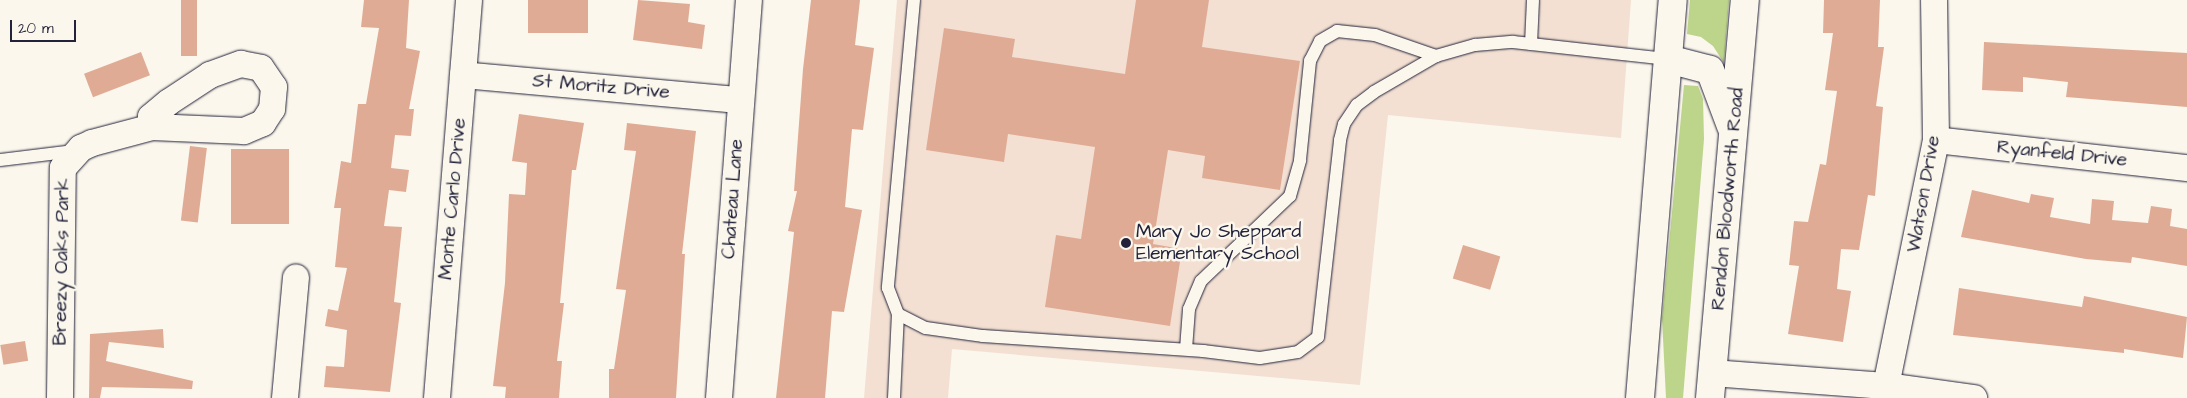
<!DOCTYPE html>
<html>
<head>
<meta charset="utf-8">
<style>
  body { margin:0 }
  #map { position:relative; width:2187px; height:398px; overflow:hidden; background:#fbf7ec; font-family:"Architects Daughter",sans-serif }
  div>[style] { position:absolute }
  .built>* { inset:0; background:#f3e0d2 }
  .green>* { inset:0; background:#bdd48b }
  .building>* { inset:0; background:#e0ab95; transform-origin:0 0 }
  .roads { filter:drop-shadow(0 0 1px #22223b) drop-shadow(0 0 1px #22223b) }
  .service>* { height:12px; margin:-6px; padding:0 6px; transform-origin:6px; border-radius:6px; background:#fbf7ec }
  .minor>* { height:26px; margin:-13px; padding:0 13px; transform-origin:13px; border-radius:13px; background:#fbf7ec }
  .secondary>* { height:28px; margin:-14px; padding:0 14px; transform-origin:14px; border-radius:14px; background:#fbf7ec }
  .dots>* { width:14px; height:14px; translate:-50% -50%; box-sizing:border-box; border:2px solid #fbf7ec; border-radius:50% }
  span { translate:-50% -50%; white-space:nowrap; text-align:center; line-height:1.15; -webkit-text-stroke:5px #fbf7ec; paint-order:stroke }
  .street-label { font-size:19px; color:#22223b }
  .poi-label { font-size:19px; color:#22223b }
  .left { translate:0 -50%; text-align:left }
  .scale { position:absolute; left:10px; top:20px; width:66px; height:22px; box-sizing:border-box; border:2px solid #22223b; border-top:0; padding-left:6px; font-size:15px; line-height:18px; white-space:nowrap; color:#22223b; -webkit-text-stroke:4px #fbf7ec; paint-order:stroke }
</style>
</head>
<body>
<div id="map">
  <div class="built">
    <i style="clip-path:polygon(897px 0,1631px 0,1621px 138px,1388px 115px,1360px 385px,952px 349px,948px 398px,864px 398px)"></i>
  </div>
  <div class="green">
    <i style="clip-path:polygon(1690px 0,1729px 0,1724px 63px,1713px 46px,1701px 37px,1687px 34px)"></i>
    <i style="clip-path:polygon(1684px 85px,1698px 86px,1703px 99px,1704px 139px,1683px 398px,1666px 398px,1662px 318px)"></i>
  </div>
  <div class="building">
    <i style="left:181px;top:0;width:16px;height:56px"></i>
    <i style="clip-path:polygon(364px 0,409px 0,406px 48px,420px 51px,409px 109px,414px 109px,411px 136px,395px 135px,391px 168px,409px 170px,406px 192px,389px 190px,384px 226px,402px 227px,394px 302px,401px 303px,390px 392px,324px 387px,326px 366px,344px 367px,347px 330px,325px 326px,328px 309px,338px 311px,347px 268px,335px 267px,341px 208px,334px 208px,341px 161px,351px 163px,358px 104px,366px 104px,379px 28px,361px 27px)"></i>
    <i style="left:528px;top:0;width:60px;height:33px"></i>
    <i style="clip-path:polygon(638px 0,690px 4px,688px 22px,705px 25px,702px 49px,633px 40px)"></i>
    <i style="clip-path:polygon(811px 0,860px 0,855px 45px,874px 48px,863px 130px,852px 129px,845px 207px,862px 210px,844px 312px,832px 311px,825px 398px,776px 398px,794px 232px,788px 231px,797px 191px,794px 191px,803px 69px)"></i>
    <i style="clip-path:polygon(1136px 0,1209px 0,1202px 47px,1300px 61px,1280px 190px,1202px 178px,1205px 156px,1168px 150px,1153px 244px,1182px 249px,1170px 326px,1045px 307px,1056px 235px,1081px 239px,1095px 147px,1008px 134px,1004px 162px,926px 150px,944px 28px,1015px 39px,1012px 57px,1125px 74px)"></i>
    <i style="clip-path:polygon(1824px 0,1880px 0,1878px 47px,1884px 47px,1876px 106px,1883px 107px,1875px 196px,1868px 195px,1859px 250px,1841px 249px,1837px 289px,1851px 291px,1843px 342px,1788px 334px,1799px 266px,1789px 265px,1794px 221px,1808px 222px,1820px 164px,1826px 165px,1837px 91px,1825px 90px,1833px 33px,1823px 33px)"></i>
    <i style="clip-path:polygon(1984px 42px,2187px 53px,2187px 107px,2066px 97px,2068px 82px,2023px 77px,2023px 92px,1982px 90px)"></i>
    <i style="left:141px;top:52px;width:25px;height:61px;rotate:69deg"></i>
    <i style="clip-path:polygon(519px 114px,584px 123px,576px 170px,572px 170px,560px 303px,564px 303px,557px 361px,562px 361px,559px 398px,505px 398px,506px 387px,493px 386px,505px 283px,509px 194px,525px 195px,527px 163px,512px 161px)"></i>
    <i style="clip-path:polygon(627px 123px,696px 131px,682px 254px,685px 254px,676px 398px,609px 398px,609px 369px,614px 369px,626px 290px,616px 289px,636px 151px,624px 150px)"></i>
    <i style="left:190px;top:146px;width:17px;height:75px;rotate:7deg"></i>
    <i style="left:231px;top:149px;width:58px;height:75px"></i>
    <i style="clip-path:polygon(1972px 190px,2029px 203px,2031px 194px,2054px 198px,2050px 217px,2090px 224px,2092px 199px,2114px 201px,2112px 220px,2148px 223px,2151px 206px,2172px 209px,2170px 226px,2187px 229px,2187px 266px,2132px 257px,2131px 263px,2086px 259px,1961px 237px)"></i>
    <i style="left:1463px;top:245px;width:39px;height:35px;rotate:17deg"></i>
    <i style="clip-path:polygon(1959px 288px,2082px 307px,2084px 296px,2187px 317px,2183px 358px,2124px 349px,2124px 353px,1953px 335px)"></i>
    <i style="clip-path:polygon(163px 329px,164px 348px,109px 342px,106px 361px,193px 381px,192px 389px,102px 387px,100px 398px,89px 398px,90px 334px)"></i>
    <i style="left:25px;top:341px;width:20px;height:25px;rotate:81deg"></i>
  </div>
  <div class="roads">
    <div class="service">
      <i style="left:914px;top:0;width:289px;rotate:95.2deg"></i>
      <i style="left:888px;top:288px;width:28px;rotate:69deg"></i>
      <i style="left:898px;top:314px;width:31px;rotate:27deg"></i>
      <i style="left:926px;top:328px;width:58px;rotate:8deg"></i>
      <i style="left:983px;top:336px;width:221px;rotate:3.9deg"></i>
      <i style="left:1203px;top:351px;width:57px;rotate:7deg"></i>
      <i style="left:1260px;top:358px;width:38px;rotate:-9deg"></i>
      <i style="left:1298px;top:352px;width:25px;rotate:-37deg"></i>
      <i style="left:1318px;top:337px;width:198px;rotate:-83.6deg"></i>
      <i style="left:1340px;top:140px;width:16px;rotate:-76deg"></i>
      <i style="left:1344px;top:124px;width:23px;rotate:-56deg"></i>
      <i style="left:1357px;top:105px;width:21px;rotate:-37deg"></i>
      <i style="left:1374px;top:92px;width:72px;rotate:-30.1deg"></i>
      <i style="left:1436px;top:56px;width:41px;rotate:-15.8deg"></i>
      <i style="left:1475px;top:45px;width:38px;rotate:-5deg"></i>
      <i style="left:1513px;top:42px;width:156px;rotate:6.3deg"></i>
      <i style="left:1531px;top:44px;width:44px;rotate:-87.4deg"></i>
      <i style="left:0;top:160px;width:75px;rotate:-6.9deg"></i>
      <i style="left:1186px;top:349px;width:40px;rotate:-85.7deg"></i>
      <i style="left:1189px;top:309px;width:30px;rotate:-67deg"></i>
      <i style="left:1201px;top:281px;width:123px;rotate:-43.7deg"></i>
      <i style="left:1290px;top:196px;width:37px;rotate:-74deg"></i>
      <i style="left:1300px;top:160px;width:100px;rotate:-84.2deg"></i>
      <i style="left:1310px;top:61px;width:22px;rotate:-63deg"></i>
      <i style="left:1320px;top:41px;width:20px;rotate:-30deg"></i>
      <i style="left:1337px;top:31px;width:38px;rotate:6deg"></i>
      <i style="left:1375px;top:35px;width:65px;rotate:19deg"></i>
      <i style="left:894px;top:398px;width:84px;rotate:-87.3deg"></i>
    </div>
    <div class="minor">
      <i style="left:241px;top:64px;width:20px;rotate:11deg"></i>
      <i style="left:261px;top:68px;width:23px;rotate:56deg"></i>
      <i style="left:274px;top:87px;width:22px;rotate:95deg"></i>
      <i style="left:272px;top:109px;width:17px;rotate:123deg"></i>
      <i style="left:263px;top:123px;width:21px;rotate:157deg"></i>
      <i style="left:244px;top:131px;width:92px;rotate:-177.5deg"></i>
      <i style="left:152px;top:127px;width:10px;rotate:-96deg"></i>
      <i style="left:151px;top:117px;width:23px;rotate:-40deg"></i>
      <i style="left:169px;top:102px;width:49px;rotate:-33.4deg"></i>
      <i style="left:210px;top:75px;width:33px;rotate:-20deg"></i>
      <i style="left:463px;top:75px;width:278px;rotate:5.2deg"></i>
      <i style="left:1936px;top:140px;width:253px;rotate:6.4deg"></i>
      <i style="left:1712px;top:373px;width:174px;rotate:4.3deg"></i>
      <i style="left:1886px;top:386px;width:89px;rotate:7.8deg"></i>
      <i style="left:1886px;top:386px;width:251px;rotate:-78.5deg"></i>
      <i style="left:1936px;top:140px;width:140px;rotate:-90.8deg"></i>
      <i style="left:60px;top:398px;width:230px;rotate:-89.3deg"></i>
      <i style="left:63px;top:168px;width:27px;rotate:-48deg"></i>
      <i style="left:81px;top:148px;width:12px;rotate:-24deg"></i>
      <i style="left:92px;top:143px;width:62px;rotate:-14.9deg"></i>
      <i style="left:285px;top:398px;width:121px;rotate:-84.8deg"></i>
      <i style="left:437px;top:398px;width:399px;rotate:-85.4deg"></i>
      <i style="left:719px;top:398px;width:399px;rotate:-85.7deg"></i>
    </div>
    <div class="secondary">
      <i style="left:1668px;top:59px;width:43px;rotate:14.7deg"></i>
      <i style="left:1710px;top:70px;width:60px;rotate:69.4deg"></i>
      <i style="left:1640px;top:398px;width:399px;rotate:-85.3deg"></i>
      <i style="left:1710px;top:398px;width:400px;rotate:-85deg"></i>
    </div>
  </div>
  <div class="dots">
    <i style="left:1126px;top:243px;background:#22223b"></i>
  </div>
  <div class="street-label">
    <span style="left:601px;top:87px;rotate:5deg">St Moritz Drive</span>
    <span style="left:2062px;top:154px;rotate:6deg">Ryanfeld Drive</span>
    <span style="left:1924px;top:194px;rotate:-80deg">Watson Drive</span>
    <span style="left:453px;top:199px;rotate:-85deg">Monte Carlo Drive</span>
    <span style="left:733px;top:199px;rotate:-86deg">Chateau Lane</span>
    <span style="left:1728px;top:199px;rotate:-85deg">Rendon Bloodworth Road</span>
    <span style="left:62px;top:262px;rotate:-89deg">Breezy Oaks Park</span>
  </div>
  <div class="poi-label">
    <span class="left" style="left:1136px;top:243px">Mary Jo Sheppard<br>Elementary School</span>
  </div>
  <div class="scale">20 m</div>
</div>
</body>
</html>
